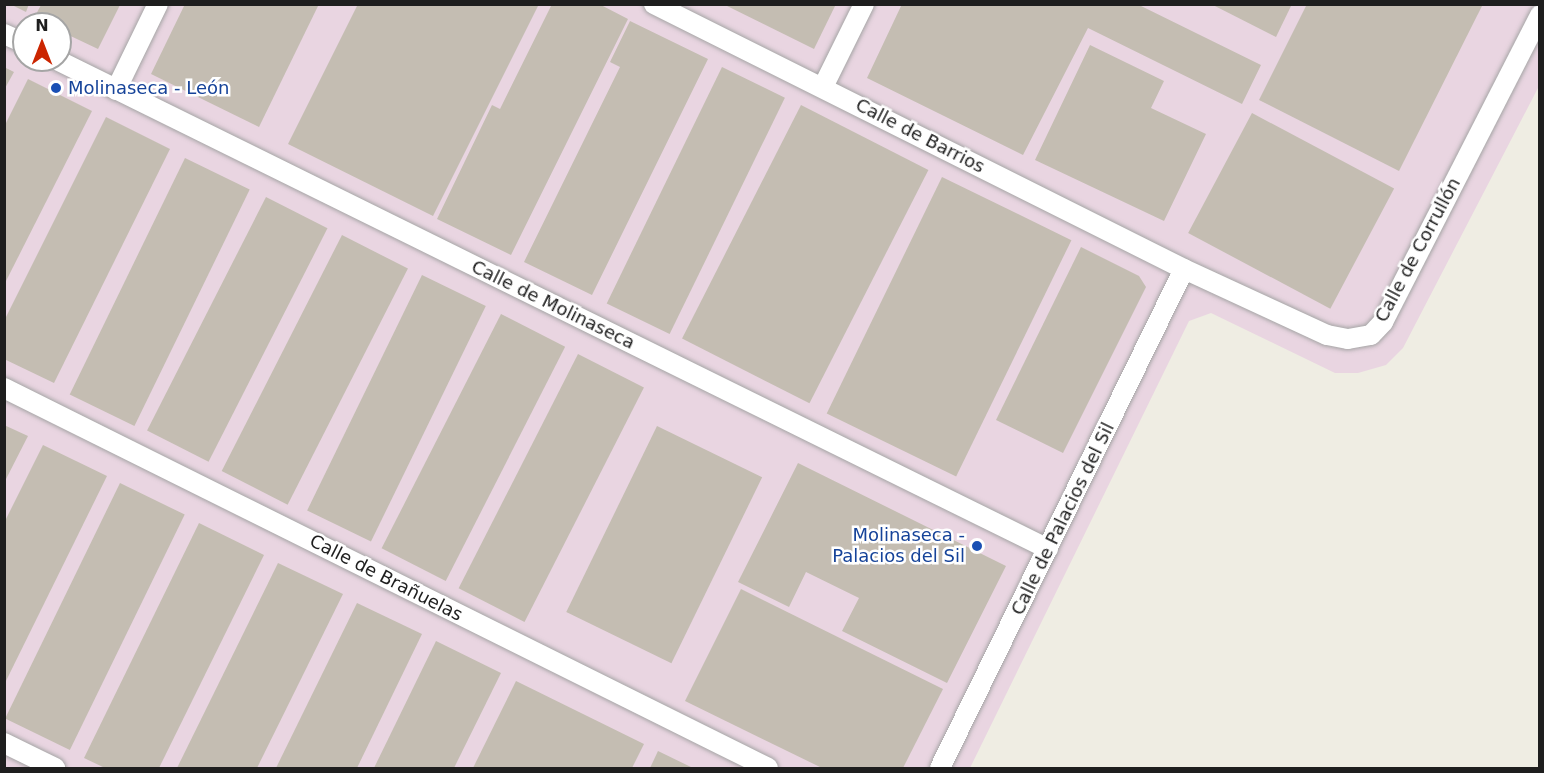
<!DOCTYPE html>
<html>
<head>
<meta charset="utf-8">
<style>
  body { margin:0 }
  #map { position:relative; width:1544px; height:773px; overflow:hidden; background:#efede3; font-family:"DejaVu Sans",sans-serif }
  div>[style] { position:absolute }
  .industrial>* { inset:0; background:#e9d5e1 }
  .building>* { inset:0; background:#c4bdb2; transform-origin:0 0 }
  .roads { filter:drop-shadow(0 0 2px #a5a5a5) drop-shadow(0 0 2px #a5a5a5) }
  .minor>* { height:20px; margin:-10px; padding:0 10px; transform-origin:10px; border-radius:10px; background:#fff }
  .dots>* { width:16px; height:16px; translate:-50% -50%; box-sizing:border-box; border:3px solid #fff; border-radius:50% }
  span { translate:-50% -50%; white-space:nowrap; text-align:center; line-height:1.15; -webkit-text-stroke:5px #fff; paint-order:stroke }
  .transit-label { font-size:18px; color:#164399 }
  .left { translate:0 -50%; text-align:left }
  .right { translate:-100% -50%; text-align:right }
  .street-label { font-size:18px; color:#1e1e1e }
  .frame { position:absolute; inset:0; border:6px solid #1e1e1e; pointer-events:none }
  .north { position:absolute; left:12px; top:12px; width:60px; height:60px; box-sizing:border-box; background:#fff; border:2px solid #a5a5a5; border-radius:50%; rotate:0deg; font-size:16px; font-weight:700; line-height:24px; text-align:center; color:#1e1e1e }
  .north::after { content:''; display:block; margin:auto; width:21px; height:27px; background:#cb2500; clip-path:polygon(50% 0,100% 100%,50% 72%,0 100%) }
</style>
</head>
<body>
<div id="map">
  <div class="industrial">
    <i style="clip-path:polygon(evenodd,5px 5px,1539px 5px,1539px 86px,1403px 348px,1386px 365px,1358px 373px,1335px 373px,1211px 313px,1189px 321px,970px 768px,5px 768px,5px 5px,24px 24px,60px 24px,60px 60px,24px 60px,24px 24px)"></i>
  </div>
  <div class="building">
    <i style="clip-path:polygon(10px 4px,29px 4px,26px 12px)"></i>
    <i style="clip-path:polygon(185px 4px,319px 4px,259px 127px,151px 74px)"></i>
    <i style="clip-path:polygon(358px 4px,539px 4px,433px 216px,288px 144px)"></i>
    <i style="clip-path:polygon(552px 4px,599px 4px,628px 19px,511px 255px,437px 219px,492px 105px,500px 109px)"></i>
    <i style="clip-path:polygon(723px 4px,836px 4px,814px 49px)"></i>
    <i style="clip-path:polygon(902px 4px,1137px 4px,1261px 65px,1242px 104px,1088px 28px,1023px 155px,867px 78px)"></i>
    <i style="clip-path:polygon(1211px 4px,1292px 4px,1276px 37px)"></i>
    <i style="clip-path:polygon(1307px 4px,1483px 4px,1399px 171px,1259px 100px)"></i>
    <i style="clip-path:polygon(41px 5px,120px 5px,98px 49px,60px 31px,60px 24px,46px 24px,34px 18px)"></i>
    <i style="clip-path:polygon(630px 21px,708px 59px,592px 295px,524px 262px,620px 67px,610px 62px)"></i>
    <i style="clip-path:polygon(1090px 45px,1164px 81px,1151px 108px,1206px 134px,1164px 221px,1035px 160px)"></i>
    <i style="clip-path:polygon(4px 67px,14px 72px,4px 90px)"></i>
    <i style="left:722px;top:67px;width:70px;height:263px;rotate:26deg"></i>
    <i style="clip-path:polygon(28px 79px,92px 111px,4px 285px,4px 127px)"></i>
    <i style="left:801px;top:105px;width:143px;height:262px;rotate:27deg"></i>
    <i style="left:1252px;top:113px;width:161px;height:136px;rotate:28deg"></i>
    <i style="clip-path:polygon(106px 117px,170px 149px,54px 383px,4px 359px,4px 321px)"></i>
    <i style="left:185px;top:158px;width:72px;height:263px;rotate:26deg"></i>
    <i style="left:942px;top:177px;width:144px;height:263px;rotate:26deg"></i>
    <i style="left:266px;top:197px;width:69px;height:262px;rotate:27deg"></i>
    <i style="left:342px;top:235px;width:74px;height:265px;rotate:27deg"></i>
    <i style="clip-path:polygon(1081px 247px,1139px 276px,1146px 287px,1063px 453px,996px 420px)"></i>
    <i style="left:422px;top:275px;width:71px;height:262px;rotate:26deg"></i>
    <i style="left:501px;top:314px;width:72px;height:263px;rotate:27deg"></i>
    <i style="left:578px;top:354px;width:74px;height:263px;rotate:27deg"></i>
    <i style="clip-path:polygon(4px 425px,28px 436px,4px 483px)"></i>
    <i style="left:657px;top:426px;width:117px;height:207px;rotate:26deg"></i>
    <i style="clip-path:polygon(43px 445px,107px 476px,4px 685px,4px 523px)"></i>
    <i style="clip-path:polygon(798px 463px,1006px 566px,947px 683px,842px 631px,859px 598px,806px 572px,789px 607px,738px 582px)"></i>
    <i style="left:120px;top:483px;width:72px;height:262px;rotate:26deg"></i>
    <i style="clip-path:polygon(199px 523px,264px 555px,159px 768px,105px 768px,84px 758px)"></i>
    <i style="clip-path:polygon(278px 563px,343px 594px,257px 768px,177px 768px)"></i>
    <i style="clip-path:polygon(741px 589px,943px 689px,903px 768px,822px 768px,685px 701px)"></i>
    <i style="clip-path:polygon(357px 603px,422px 634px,357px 768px,276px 768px)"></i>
    <i style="clip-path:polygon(436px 641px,501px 673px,454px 768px,374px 768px)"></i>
    <i style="clip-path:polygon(516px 681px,644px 744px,632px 768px,473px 768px)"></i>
    <i style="clip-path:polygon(658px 751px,693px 768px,650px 768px)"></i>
  </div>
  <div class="roads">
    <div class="minor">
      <i style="left:654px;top:4px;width:593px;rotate:26.57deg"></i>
      <i style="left:1184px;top:269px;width:157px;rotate:24.8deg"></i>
      <i style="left:1327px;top:335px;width:21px;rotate:11deg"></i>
      <i style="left:1348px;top:339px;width:23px;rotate:-10deg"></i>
      <i style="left:1371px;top:335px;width:18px;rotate:-47deg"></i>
      <i style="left:1383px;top:322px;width:345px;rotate:-62.9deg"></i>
      <i style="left:4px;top:34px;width:22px;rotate:24deg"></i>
      <i style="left:57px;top:60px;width:1105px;rotate:26.26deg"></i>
      <i style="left:823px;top:87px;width:93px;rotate:-63.7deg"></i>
      <i style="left:116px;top:90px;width:96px;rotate:-64deg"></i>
      <i style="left:4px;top:388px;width:853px;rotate:26.44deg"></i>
      <i style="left:4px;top:743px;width:57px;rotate:26.1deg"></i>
      <i style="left:940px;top:768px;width:555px;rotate:-63.94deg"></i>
    </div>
  </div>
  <div class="dots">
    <i style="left:56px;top:88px;background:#1a4fb4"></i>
    <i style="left:977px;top:546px;background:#1a4fb4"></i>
  </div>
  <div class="transit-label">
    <span class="left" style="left:68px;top:88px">Molinaseca - León</span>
    <span class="right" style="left:965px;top:546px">Molinaseca -<br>Palacios del Sil</span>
  </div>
  <div class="street-label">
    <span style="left:920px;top:136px;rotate:27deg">Calle de Barrios</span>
    <span style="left:1418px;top:250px;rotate:-62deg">Calle de Corrullón</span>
    <span style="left:553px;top:305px;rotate:26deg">Calle de Molinaseca</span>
    <span style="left:1063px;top:519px;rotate:-64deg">Calle de Palacios del Sil</span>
    <span style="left:386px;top:578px;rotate:27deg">Calle de Brañuelas</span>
  </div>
  <div class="frame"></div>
  <div class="north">N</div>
</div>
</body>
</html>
